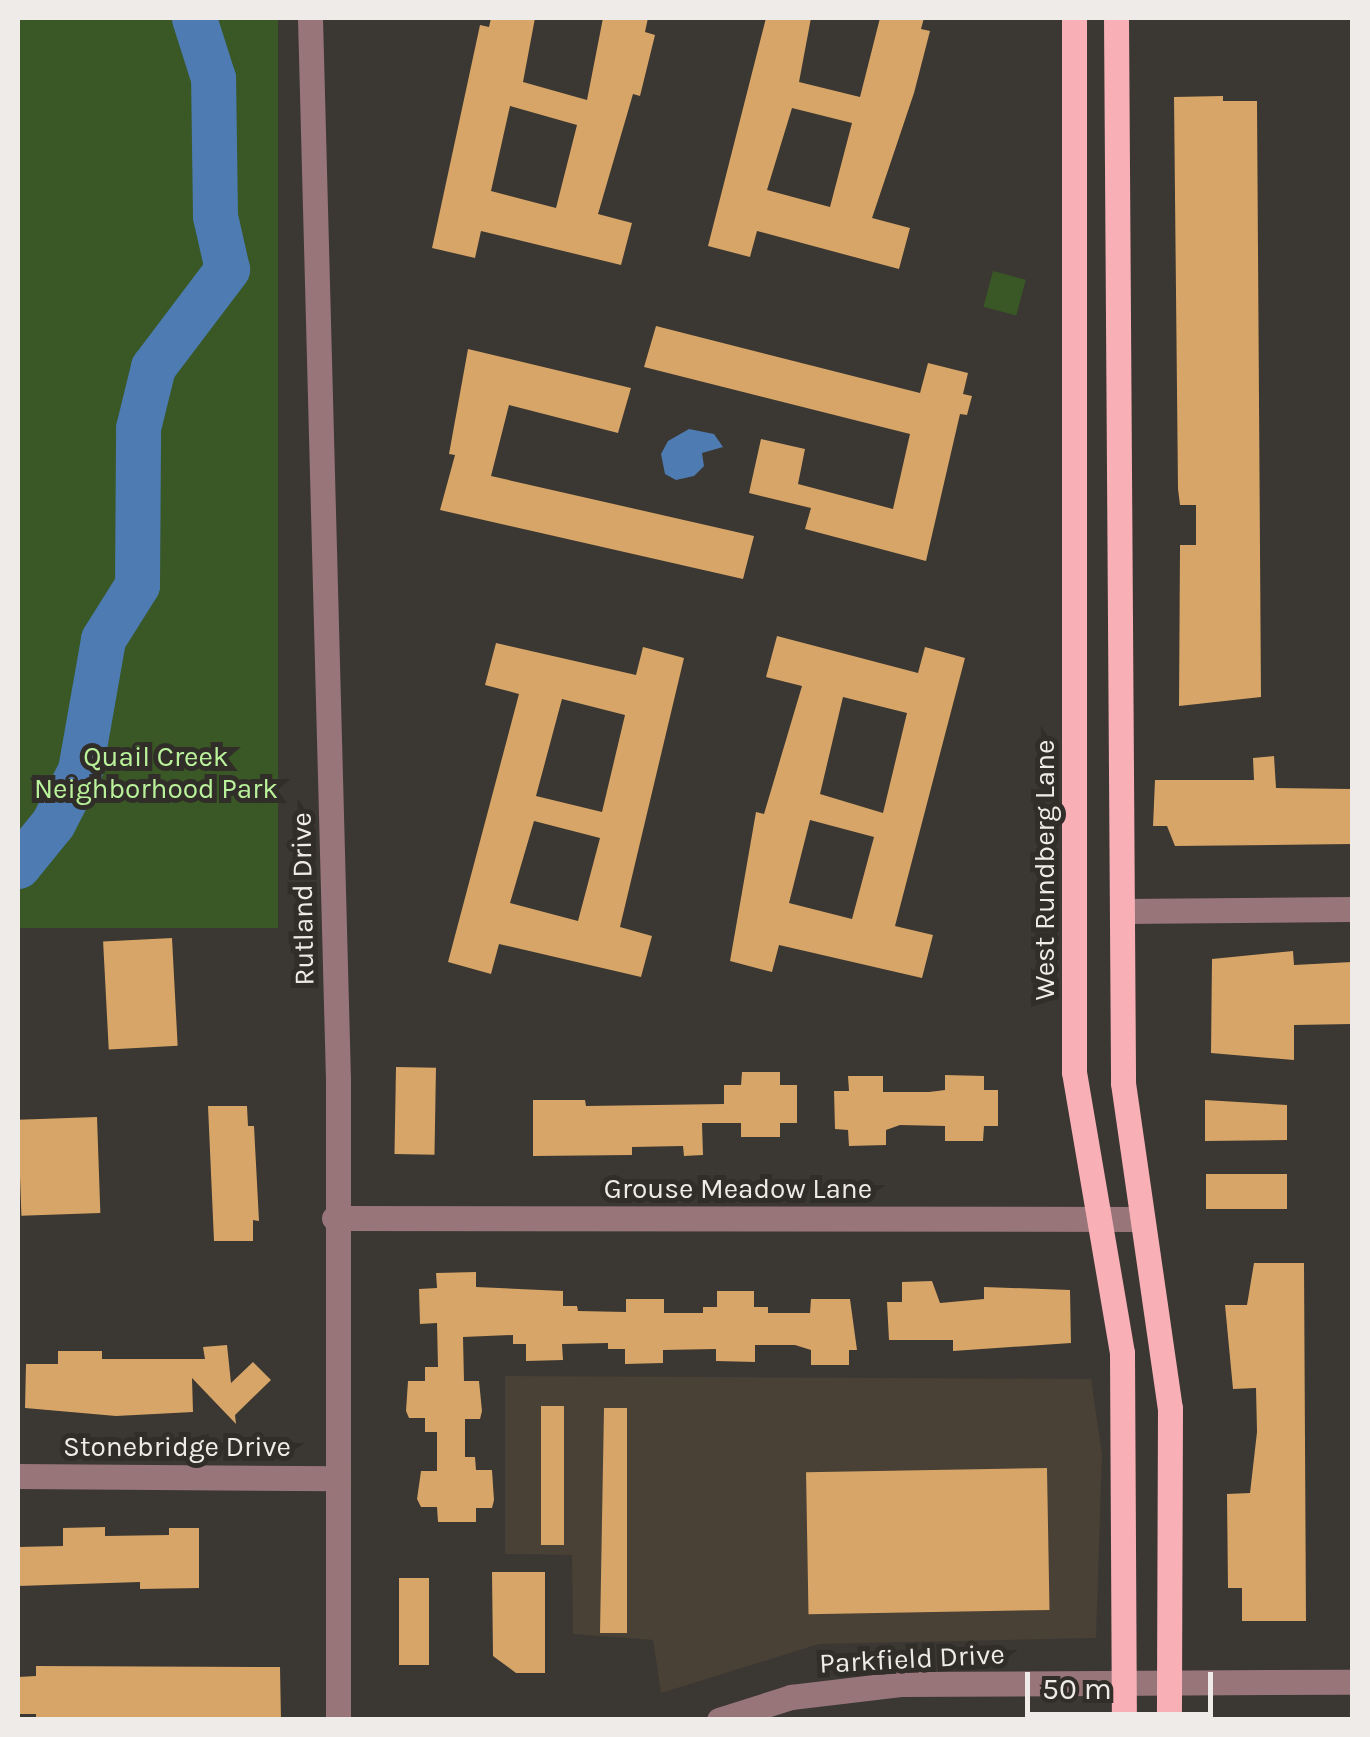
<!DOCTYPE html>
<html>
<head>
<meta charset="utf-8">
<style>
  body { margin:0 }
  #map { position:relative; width:1370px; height:1737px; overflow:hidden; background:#3b3732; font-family:Karla,sans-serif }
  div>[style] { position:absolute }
  .built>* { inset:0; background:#494036 }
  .green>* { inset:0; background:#395826; transform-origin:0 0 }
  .water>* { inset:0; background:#4d7bb2 }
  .river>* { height:45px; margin:-22.5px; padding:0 22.5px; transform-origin:22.5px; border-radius:22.5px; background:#4d7bb2 }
  .building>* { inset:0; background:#d6a567; transform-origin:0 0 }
  .minor>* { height:25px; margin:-12.5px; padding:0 12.5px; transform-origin:12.5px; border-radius:12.5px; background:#987578 }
  .major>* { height:25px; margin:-12.5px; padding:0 12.5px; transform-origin:12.5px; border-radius:12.5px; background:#f8b0b6 }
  span { translate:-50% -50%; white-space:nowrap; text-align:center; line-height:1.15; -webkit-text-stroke:10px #312d28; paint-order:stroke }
  .park-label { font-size:28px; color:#b9f29b }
  .street-label { font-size:28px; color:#eeebe8 }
  .frame { position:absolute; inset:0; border:20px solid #eeebe8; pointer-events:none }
  .scale { position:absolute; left:1025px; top:1672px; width:188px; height:45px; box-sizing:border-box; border:5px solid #eeebe8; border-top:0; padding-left:12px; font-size:30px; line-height:35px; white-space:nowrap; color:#eeebe8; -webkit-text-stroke:8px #312d28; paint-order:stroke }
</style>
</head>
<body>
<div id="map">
  <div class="built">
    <i style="clip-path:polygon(505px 1376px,1091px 1379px,1102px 1454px,1096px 1638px,819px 1644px,661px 1693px,653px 1640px,573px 1634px,572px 1555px,505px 1554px)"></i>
  </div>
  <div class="green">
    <i style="left:18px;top:18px;width:260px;height:910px"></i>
    <i style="left:993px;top:271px;width:34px;height:37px;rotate:15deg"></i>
  </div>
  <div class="water">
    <i style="clip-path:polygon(689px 429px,714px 434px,723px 447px,702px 453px,704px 466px,694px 476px,676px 480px,665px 474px,661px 454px,668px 441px)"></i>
  </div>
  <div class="river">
    <i style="left:18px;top:866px;width:55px;rotate:-50.9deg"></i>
    <i style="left:53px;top:823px;width:59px;rotate:-63deg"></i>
    <i style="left:80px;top:770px;width:133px;rotate:-80deg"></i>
    <i style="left:103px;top:639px;width:64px;rotate:-57.8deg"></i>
    <i style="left:137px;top:585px;width:157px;rotate:-89.6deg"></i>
    <i style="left:138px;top:428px;width:63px;rotate:-76.2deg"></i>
    <i style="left:153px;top:367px;width:123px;rotate:-52.9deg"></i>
    <i style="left:227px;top:269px;width:54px;rotate:-102.8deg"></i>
    <i style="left:215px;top:216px;width:138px;rotate:-90.8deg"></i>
    <i style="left:213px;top:78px;width:63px;rotate:-107.6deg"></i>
  </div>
  <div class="building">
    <i style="clip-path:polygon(evenodd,491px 18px,535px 18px,523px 82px,587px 100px,603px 18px,648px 18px,645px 32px,655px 35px,640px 96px,633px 94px,598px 214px,632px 223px,621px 265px,481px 231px,475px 258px,432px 248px,480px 25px,489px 27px,491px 18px,510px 106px,577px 125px,556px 208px,491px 191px,510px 106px)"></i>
    <i style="clip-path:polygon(evenodd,766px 18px,811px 18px,799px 82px,860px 97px,880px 18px,924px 18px,921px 29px,930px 31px,914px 93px,872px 218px,910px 228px,899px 269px,757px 231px,750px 257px,708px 246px,766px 18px,792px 108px,852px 123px,830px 207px,767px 190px,792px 108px)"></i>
    <i style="clip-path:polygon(1223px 96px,1223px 101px,1257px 101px,1261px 697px,1179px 706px,1180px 545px,1196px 545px,1196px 505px,1180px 505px,1178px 489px,1174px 97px)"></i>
    <i style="clip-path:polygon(656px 326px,920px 393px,928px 363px,968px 373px,963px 394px,972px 396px,967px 415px,960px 414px,926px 561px,805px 529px,811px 508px,749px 493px,761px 439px,805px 449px,798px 484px,893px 509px,910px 434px,644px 367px)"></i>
    <i style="clip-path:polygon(468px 349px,631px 388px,618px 433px,509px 405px,491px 476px,754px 536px,743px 579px,440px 510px,455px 455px,449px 454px)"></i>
    <i style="clip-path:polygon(evenodd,777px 636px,918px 673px,925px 647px,965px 658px,895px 926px,933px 935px,922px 978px,779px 945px,772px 972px,730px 961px,756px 812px,764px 814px,802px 686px,766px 677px,777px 636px,843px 697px,907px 713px,883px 813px,820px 794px,843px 697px,777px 636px,810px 820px,874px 837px,852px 919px,789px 903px,810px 820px)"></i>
    <i style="clip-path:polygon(evenodd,496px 643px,636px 675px,643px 647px,684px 658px,620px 927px,652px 936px,641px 977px,499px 944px,491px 974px,448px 962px,519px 694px,485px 685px,496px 643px,562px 699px,625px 715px,602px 812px,536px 796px,562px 699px,496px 643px,534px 821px,600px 838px,578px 921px,510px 903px,534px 821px)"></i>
    <i style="clip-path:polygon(1274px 756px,1276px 788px,1352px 789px,1352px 844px,1175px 846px,1167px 826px,1153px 826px,1155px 780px,1254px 780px,1253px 758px)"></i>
    <i style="left:172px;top:938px;width:108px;height:69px;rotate:87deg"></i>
    <i style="clip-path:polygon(1293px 951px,1294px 965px,1352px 962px,1352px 1024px,1294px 1025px,1294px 1060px,1211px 1053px,1212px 959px)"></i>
    <i style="left:396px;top:1067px;width:40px;height:87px;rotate:1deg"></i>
    <i style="clip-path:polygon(742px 1072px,780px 1072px,780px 1085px,797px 1085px,797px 1123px,780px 1123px,780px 1137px,741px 1137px,741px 1123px,702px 1123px,703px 1155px,684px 1156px,683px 1146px,632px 1147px,632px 1155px,533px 1156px,533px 1100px,585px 1100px,586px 1106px,724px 1104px,724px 1085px,741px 1085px)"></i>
    <i style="clip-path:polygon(945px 1075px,984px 1076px,984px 1090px,998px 1090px,998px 1126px,984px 1126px,983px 1141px,945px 1141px,945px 1126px,900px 1125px,886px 1130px,886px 1145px,849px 1146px,848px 1130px,835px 1129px,834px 1091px,849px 1091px,848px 1076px,883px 1076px,883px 1092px,929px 1092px,945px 1090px)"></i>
    <i style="clip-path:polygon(1205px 1100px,1287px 1105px,1287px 1140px,1205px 1141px)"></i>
    <i style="clip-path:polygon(208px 1106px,247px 1106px,248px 1126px,254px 1126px,259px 1221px,253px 1220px,253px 1241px,214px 1241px)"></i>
    <i style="left:97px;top:1117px;width:96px;height:79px;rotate:88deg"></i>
    <i style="left:1287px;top:1174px;width:35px;height:81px;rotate:90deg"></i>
    <i style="clip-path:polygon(1254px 1263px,1304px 1263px,1306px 1621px,1242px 1621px,1242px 1588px,1228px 1588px,1227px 1494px,1250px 1493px,1257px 1432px,1256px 1388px,1233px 1389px,1225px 1305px,1247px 1305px)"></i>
    <i style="clip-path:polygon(476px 1272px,476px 1287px,563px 1291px,563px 1306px,577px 1306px,578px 1311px,626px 1312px,626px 1299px,664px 1299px,664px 1313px,703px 1313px,703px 1307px,717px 1307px,717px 1291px,754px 1291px,754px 1307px,768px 1307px,768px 1313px,810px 1313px,811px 1299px,850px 1299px,857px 1350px,849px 1350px,849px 1365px,811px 1365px,811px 1350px,795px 1345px,755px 1345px,755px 1362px,716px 1361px,716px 1349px,663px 1350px,663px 1363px,625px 1364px,625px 1349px,608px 1349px,608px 1343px,562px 1344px,563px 1360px,526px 1361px,526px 1344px,513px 1344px,513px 1335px,463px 1337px,464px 1381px,479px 1381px,482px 1411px,480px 1419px,465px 1419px,465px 1457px,475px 1457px,476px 1470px,492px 1470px,494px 1500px,492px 1508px,476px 1508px,476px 1522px,438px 1522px,437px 1507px,421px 1507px,417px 1499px,421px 1471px,437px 1471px,437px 1432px,425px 1432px,425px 1418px,409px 1418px,406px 1411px,408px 1381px,425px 1381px,425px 1367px,438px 1367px,437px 1323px,420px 1324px,419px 1289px,437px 1288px,436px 1273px)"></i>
    <i style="clip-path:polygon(932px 1281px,940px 1303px,984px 1299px,984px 1287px,1070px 1290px,1071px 1343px,953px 1351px,953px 1340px,889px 1340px,887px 1302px,902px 1302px,902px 1282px)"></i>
    <i style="clip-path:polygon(227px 1345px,231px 1383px,253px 1362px,271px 1380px,235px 1415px,236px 1424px,192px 1378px,193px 1412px,116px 1416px,25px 1408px,26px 1364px,58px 1364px,58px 1351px,102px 1351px,102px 1359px,205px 1359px,203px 1347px)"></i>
    <i style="left:541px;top:1406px;width:23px;height:139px"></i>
    <i style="clip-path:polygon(604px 1408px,627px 1408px,627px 1633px,600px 1633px)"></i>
    <i style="left:1047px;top:1468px;width:142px;height:241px;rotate:89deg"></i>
    <i style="clip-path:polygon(105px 1527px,105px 1536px,169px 1535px,169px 1528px,199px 1528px,199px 1588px,140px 1589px,140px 1582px,18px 1586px,18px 1547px,63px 1546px,63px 1528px)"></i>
    <i style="clip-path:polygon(492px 1572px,545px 1572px,545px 1673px,516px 1673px,493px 1656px)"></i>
    <i style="left:399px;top:1578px;width:30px;height:87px"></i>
    <i style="clip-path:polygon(36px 1666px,280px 1667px,281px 1720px,36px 1720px,36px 1714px,18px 1714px,18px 1677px,36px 1676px)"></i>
  </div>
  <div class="minor">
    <i style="left:310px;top:18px;width:1061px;rotate:88.49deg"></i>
    <i style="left:338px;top:1079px;width:641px;rotate:90deg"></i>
    <i style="left:1122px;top:911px;width:230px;rotate:-0.5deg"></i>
    <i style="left:334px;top:1218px;width:807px;rotate:0.07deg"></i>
    <i style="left:18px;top:1476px;width:318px;rotate:0.4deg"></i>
    <i style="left:719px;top:1720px;width:76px;rotate:-17.7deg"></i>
    <i style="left:791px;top:1697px;width:110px;rotate:-6.8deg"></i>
    <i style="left:900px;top:1684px;width:452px;rotate:-0.3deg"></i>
  </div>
  <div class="major">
    <i style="left:1074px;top:18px;width:1054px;rotate:90deg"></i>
    <i style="left:1074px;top:1072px;width:285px;rotate:80.3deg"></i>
    <i style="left:1122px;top:1353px;width:367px;rotate:89.7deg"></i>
    <i style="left:1116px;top:18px;width:1065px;rotate:89.62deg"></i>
    <i style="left:1123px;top:1083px;width:328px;rotate:81.8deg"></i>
    <i style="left:1170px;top:1408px;width:312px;rotate:90.2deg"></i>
  </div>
  <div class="park-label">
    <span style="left:156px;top:773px">Quail Creek<br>Neighborhood Park</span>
  </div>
  <div class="street-label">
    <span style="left:1045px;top:870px;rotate:-90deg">West Rundberg Lane</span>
    <span style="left:303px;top:899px;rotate:-91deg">Rutland Drive</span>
    <span style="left:738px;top:1189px">Grouse Meadow Lane</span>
    <span style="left:177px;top:1447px">Stonebridge Drive</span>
    <span style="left:912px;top:1659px;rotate:-3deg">Parkfield Drive</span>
  </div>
  <div class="frame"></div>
  <div class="scale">50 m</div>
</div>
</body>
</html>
